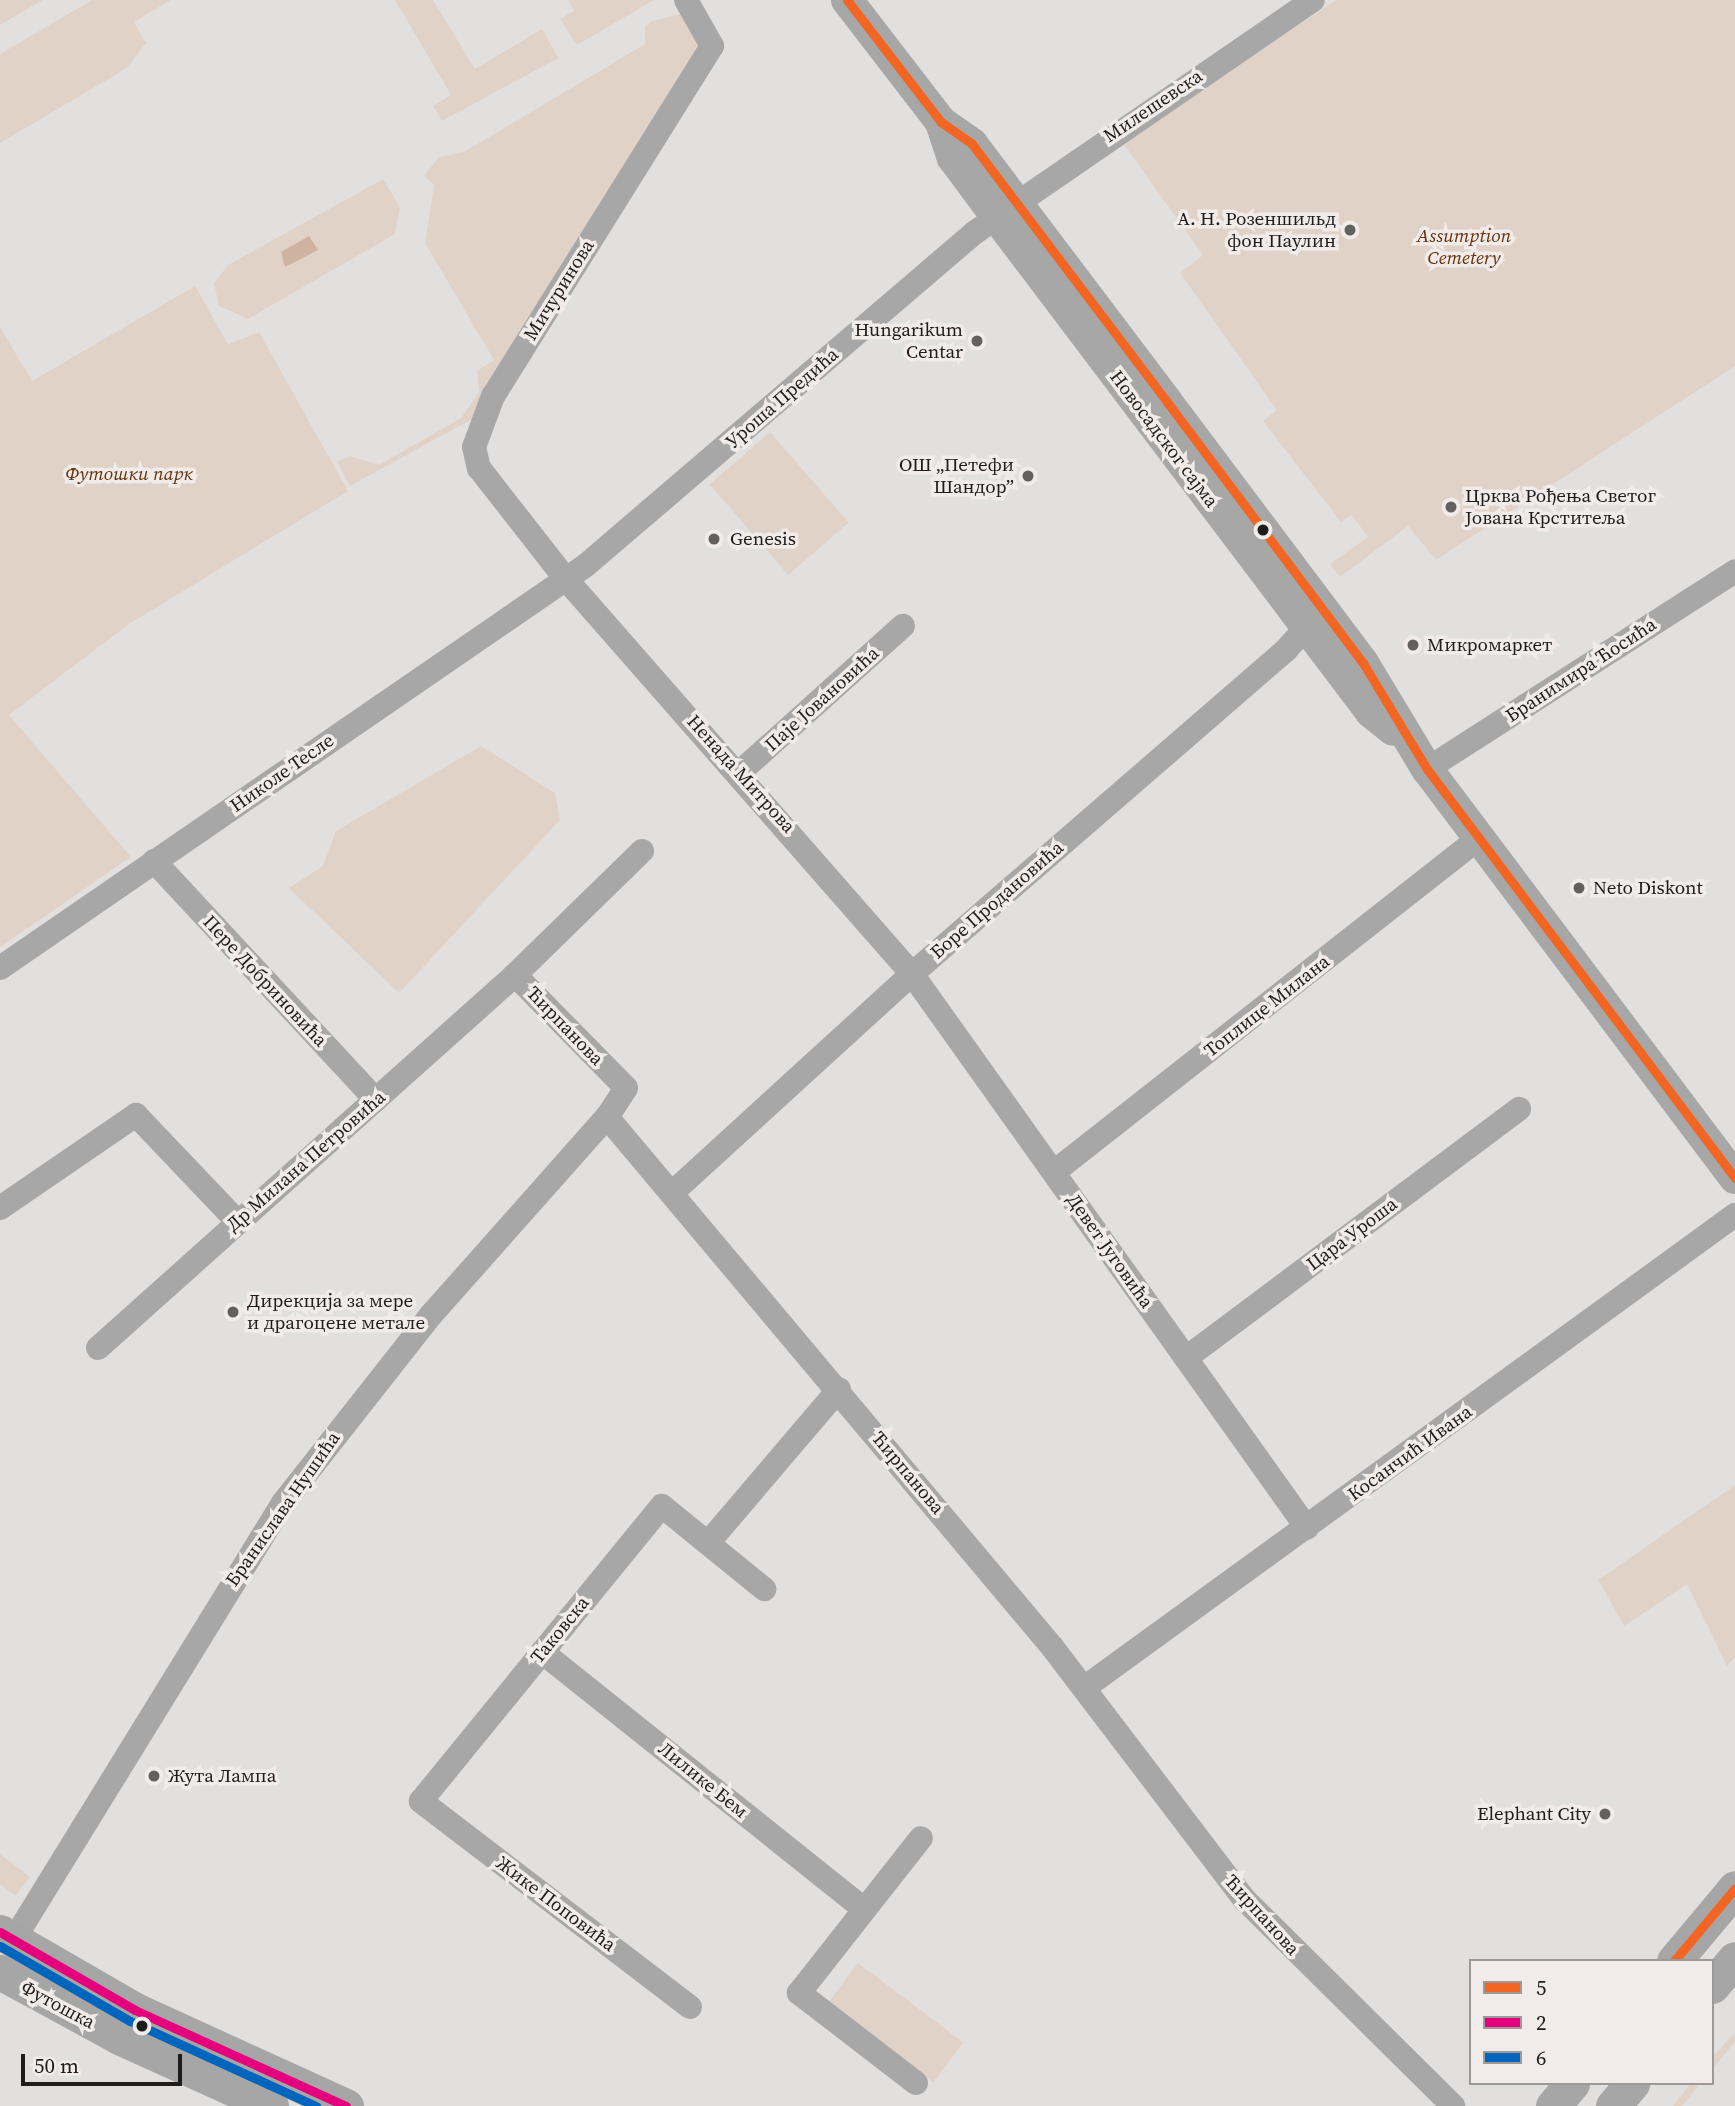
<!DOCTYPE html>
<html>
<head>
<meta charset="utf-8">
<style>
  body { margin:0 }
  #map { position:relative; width:1735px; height:2106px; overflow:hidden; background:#e2e0de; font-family:"Source Serif 4",serif }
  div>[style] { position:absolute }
  .green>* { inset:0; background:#e1d2c7; transform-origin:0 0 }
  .water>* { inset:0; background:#d0b2a0 }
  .minor>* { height:24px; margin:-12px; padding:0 12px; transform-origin:12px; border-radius:12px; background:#a8a7a7 }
  .tertiary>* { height:32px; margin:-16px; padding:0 16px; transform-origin:16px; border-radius:16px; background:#a8a7a7 }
  .secondary>* { height:35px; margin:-17.5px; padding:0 17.5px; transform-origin:17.5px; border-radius:17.5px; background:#a7a6a6 }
  .bus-1>* { height:9px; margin:-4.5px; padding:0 4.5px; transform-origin:4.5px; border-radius:4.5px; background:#f26522 }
  .bus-2>* { height:9px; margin:-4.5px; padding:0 4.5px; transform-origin:4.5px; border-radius:4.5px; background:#e5007d }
  .bus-3>* { height:9px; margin:-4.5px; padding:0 4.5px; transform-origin:4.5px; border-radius:4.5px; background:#0065bd }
  .dots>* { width:19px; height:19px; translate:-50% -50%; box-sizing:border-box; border:4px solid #f1ecea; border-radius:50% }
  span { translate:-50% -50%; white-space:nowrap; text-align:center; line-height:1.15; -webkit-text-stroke:7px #f1ecea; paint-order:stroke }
  .street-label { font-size:19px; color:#1f1d1c }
  .poi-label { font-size:19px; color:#1f1d1c }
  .right { translate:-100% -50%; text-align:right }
  .left { translate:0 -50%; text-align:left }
  .park-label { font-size:19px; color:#67320a; font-style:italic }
  .legend { position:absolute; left:1469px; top:1959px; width:245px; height:126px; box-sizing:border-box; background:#f1ecea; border:2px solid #9d9998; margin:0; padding:9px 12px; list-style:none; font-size:21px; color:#1f1d1c }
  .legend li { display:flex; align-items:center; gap:14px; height:35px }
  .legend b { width:35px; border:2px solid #9d9998 }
  .scale { position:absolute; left:21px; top:2054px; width:161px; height:32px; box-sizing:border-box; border:4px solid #1f1d1c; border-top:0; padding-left:9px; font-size:21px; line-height:24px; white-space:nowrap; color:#1f1d1c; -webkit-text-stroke:5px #f1ecea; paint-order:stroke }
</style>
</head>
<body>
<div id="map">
  <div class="green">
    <i style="clip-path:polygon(0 0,43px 0,0 25px)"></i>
    <i style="clip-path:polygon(92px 0,171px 0,134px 22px,146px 43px,127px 68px,0 143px,0 54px)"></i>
    <i style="clip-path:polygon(395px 0,433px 0,475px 69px,542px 29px,558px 58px,442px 121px,433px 106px,451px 95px)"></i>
    <i style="clip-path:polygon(568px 0,654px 0,577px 45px,560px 19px,574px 11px)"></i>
    <i style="clip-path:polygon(1336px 0,1735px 0,1735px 366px,1436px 560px,1408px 526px,1340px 577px,1330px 564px,1368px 537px,1352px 515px,1341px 522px,1263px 421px,1277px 410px,1180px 273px,1203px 255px,1123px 143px)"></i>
    <i style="clip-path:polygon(681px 14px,700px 49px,474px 418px,350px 486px,337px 462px,350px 456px,379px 465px,461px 418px,479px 392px,477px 371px,494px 360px,425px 243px,434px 185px,424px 176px,439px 157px,464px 152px,645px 44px,645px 27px,652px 21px)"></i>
    <i style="clip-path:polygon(383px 179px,400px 207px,395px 234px,248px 319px,219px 306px,214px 283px,228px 265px)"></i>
    <i style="clip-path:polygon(195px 286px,228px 344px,259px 332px,348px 491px,129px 624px,9px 715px,131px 857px,0 947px,0 327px,32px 381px)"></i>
    <i style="left:770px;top:432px;width:120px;height:80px;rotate:49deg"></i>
    <i style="clip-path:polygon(481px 746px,555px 793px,560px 820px,399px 993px,289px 888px,323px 866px,336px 831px)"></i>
    <i style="clip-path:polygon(1735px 1485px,1735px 1657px,1727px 1666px,1687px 1584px,1624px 1626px,1598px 1580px)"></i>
    <i style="clip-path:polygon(0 1854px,30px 1877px,15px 1896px,0 1884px)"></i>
    <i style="left:858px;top:1963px;width:132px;height:50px;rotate:37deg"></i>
    <i style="clip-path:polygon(1734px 2033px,1735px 2042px,1712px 2069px,1712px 2058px)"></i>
    <i style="clip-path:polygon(1691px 2083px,1698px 2087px,1682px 2106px,1673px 2106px)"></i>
  </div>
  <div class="water">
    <i style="clip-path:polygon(309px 236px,318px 250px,285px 267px,281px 252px)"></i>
  </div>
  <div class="minor">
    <i style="left:686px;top:0;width:53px;rotate:60.5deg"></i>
    <i style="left:712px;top:46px;width:413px;rotate:122deg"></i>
    <i style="left:493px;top:396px;width:54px;rotate:110.4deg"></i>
    <i style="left:474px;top:447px;width:22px;rotate:77deg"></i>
    <i style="left:479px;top:468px;width:140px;rotate:52deg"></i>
    <i style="left:565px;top:578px;width:527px;rotate:48.77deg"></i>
    <i style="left:912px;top:974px;width:680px;rotate:54.51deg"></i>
    <i style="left:1427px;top:769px;width:366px;rotate:-32.7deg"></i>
    <i style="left:740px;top:772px;width:219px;rotate:-41.9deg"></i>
    <i style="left:642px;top:851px;width:177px;rotate:135.7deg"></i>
    <i style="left:515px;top:975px;width:158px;rotate:45.5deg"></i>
    <i style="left:626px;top:1088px;width:35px;rotate:123deg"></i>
    <i style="left:607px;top:1117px;width:693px;rotate:49.97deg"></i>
    <i style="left:1053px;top:1648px;width:317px;rotate:52.7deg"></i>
    <i style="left:1245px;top:1900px;width:293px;rotate:44.7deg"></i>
    <i style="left:154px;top:861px;width:326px;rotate:47.1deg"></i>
    <i style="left:0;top:968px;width:710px;rotate:-34.5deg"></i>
    <i style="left:585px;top:566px;width:512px;rotate:-40.56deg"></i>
    <i style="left:974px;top:233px;width:411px;rotate:-34.5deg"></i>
    <i style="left:1054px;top:1172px;width:539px;rotate:-38.15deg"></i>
    <i style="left:672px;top:1193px;width:325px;rotate:-42.4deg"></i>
    <i style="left:912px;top:974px;width:495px;rotate:-40.9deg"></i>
    <i style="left:1286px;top:650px;width:47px;rotate:-48.5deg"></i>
    <i style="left:0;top:1208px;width:165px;rotate:-34.4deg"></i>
    <i style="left:136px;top:1115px;width:146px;rotate:46.4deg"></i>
    <i style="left:98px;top:1348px;width:559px;rotate:-41.81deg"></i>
    <i style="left:1186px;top:1358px;width:416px;rotate:-36.8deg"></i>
    <i style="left:708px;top:1543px;width:202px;rotate:-49.6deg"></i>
    <i style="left:542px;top:1652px;width:412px;rotate:38.6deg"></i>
    <i style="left:1084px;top:1688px;width:805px;rotate:-36deg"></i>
    <i style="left:13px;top:1941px;width:515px;rotate:-58.35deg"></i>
    <i style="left:283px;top:1503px;width:239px;rotate:-51.8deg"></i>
    <i style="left:431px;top:1315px;width:265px;rotate:-48.4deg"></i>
    <i style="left:690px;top:2007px;width:339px;rotate:-142.6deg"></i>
    <i style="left:421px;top:1801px;width:381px;rotate:-50.8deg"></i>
    <i style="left:662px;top:1506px;width:132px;rotate:39.1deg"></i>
    <i style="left:916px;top:2083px;width:148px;rotate:-142.4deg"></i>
    <i style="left:799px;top:1993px;width:197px;rotate:-51.8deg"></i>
  </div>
  <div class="tertiary">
    <i style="left:847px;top:0;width:154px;rotate:52.4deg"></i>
    <i style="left:941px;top:122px;width:38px;rotate:72deg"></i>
    <i style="left:953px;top:158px;width:72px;rotate:53.4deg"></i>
    <i style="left:996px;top:216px;width:622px;rotate:52.91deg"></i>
    <i style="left:1371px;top:712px;width:28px;rotate:39deg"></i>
    <i style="left:941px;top:122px;width:38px;rotate:35deg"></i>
    <i style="left:972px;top:144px;width:323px;rotate:52.9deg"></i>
    <i style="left:1167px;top:402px;width:326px;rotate:53.1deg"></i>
    <i style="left:1363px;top:663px;width:124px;rotate:58.9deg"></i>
    <i style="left:1427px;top:769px;width:512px;rotate:53.02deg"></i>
  </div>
  <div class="secondary">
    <i style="left:0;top:1932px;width:156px;rotate:30deg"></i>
    <i style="left:135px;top:2010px;width:232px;rotate:24.5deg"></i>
    <i style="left:1674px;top:1961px;width:95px;rotate:-50.1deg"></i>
    <i style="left:0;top:1972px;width:136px;rotate:28.6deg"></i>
    <i style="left:119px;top:2037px;width:167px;rotate:24.4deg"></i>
    <i style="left:1712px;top:1986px;width:35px;rotate:-50deg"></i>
    <i style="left:1553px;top:2106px;width:30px;rotate:-50deg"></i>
    <i style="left:1613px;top:2106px;width:30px;rotate:-50deg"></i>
  </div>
  <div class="bus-1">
    <i style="left:847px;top:0;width:154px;rotate:52.4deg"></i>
    <i style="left:941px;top:122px;width:38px;rotate:35deg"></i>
    <i style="left:972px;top:144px;width:323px;rotate:52.9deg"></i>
    <i style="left:1167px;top:402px;width:326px;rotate:53.1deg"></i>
    <i style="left:1363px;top:663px;width:124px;rotate:58.9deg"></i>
    <i style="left:1427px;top:769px;width:512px;rotate:53.02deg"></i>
    <i style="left:1674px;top:1961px;width:95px;rotate:-50.1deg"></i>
  </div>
  <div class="bus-2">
    <i style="left:0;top:1932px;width:156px;rotate:30deg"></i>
    <i style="left:135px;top:2010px;width:232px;rotate:24.5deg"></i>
  </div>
  <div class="bus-3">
    <i style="left:0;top:1946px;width:150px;rotate:30deg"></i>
    <i style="left:130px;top:2021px;width:205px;rotate:24.6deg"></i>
  </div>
  <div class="dots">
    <i style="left:1350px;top:230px;background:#636160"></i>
    <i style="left:977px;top:341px;background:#636160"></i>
    <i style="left:1028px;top:476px;background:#636160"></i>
    <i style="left:1451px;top:507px;background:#636160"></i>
    <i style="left:1263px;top:530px;background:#1f1d1c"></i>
    <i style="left:714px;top:539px;background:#636160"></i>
    <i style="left:1413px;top:645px;background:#636160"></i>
    <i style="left:1579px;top:888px;background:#636160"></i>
    <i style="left:233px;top:1312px;background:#636160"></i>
    <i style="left:154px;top:1776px;background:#636160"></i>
    <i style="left:1605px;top:1814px;background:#636160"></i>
    <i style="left:142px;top:2026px;background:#1f1d1c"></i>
  </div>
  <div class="street-label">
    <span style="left:1153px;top:106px;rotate:-34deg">Милешевска</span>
    <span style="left:559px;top:290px;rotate:-58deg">Мичуринова</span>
    <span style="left:782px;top:398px;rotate:-41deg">Уроша Предића</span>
    <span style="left:1164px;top:439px;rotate:53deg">Новосадског сајма</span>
    <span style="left:1581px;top:670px;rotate:-33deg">Бранимира Ћосића</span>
    <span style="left:822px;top:699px;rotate:-42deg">Паје Јовановића</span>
    <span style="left:282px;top:773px;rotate:-35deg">Николе Тесле</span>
    <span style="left:741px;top:774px;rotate:48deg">Ненада Митрова</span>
    <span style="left:997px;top:900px;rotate:-41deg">Боре Продановића</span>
    <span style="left:265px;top:981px;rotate:47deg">Пере Добриновића</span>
    <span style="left:1267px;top:1006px;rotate:-38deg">Топлице Милана</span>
    <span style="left:565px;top:1026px;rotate:46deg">Ћирпанова</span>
    <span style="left:306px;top:1161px;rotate:-41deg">Др Милана Петровића</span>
    <span style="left:1352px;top:1234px;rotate:-37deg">Цара Уроша</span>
    <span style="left:1110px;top:1251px;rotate:55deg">Девет Југовића</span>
    <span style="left:1410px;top:1453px;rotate:-36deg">Косанчић Ивана</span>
    <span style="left:908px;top:1473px;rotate:50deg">Ћирпанова</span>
    <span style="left:283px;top:1509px;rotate:-55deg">Бранислава Нушића</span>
    <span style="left:560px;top:1630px;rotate:-51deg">Таковска</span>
    <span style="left:703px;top:1780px;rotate:39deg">Лилике Бем</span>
    <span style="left:556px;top:1904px;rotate:37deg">Жике Поповића</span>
    <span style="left:1262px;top:1915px;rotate:48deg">Ћирпанова</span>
    <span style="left:58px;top:2005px;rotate:28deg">Футошка</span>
  </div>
  <div class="poi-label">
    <span class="right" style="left:1336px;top:230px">А. Н. Розеншильд<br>фон Паулин</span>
    <span class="right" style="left:963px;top:341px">Hungarikum<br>Centar</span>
    <span class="right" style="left:1014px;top:476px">ОШ „Петефи<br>Шандор”</span>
    <span class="left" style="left:1465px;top:507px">Црква Рођења Светог<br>Јована Крститеља</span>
    <span class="left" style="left:730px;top:539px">Genesis</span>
    <span class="left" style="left:1427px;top:645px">Микромаркет</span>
    <span class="left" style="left:1593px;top:888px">Neto Diskont</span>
    <span class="left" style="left:247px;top:1312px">Дирекција за мере<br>и драгоцене метале</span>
    <span class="left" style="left:168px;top:1776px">Жута Лампа</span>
    <span class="right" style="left:1591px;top:1814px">Elephant City</span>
  </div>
  <div class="park-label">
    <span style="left:1464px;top:247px">Assumption<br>Cemetery</span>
    <span style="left:129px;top:474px">Футошки парк</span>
  </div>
  <ul class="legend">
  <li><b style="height:9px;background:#f26522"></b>5</li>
  <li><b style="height:9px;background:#e5007d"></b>2</li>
  <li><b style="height:9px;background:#0065bd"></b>6</li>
  </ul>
  <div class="scale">50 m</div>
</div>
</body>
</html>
